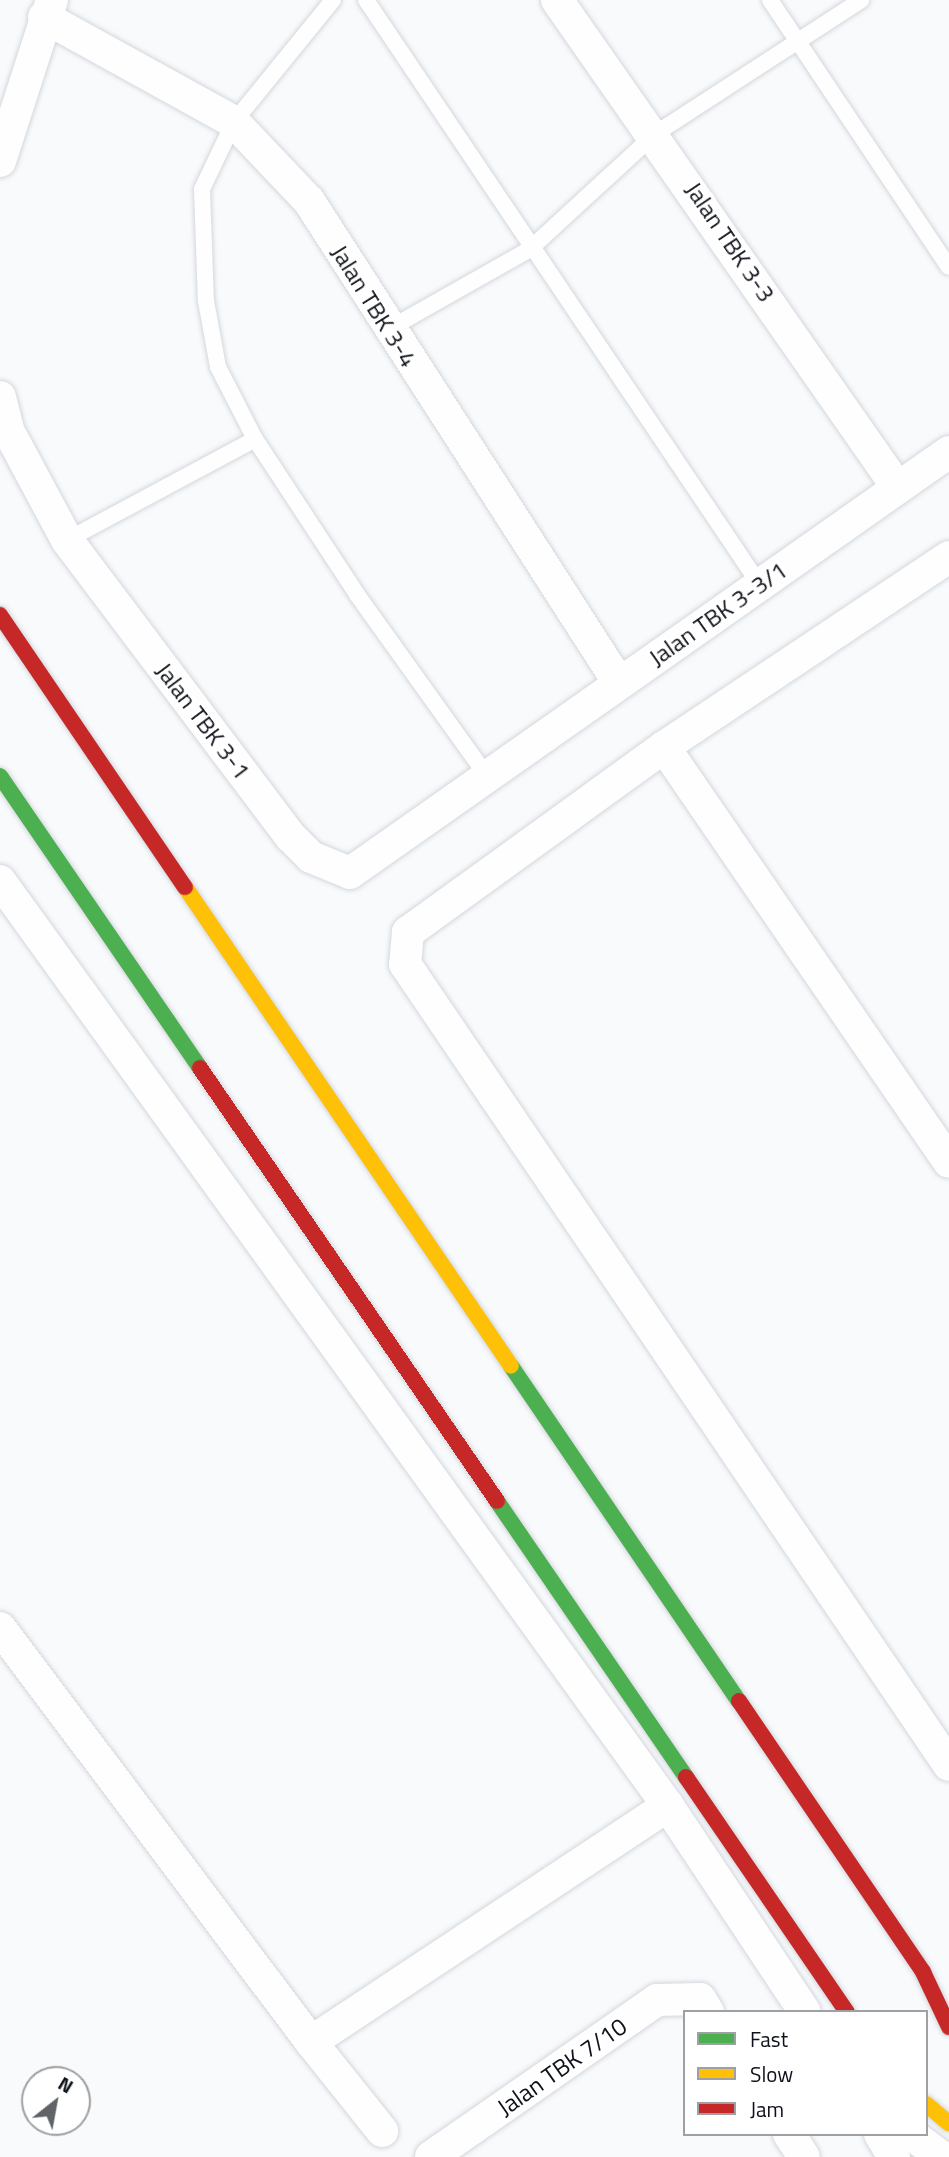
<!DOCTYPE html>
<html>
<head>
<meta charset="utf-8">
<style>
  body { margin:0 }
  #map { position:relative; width:949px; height:2157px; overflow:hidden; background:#f8fafc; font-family:"Titillium Web",sans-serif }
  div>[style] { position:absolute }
  .roads { filter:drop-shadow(0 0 2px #d4d7dc) drop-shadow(0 0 2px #d4d7dc) }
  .lane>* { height:16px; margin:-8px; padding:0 8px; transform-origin:8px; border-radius:8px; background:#fefeff }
  .street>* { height:32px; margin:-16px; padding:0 16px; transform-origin:16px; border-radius:16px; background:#fefeff }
  .fast>* { height:16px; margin:-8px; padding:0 8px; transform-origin:8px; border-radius:8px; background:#4caf50 }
  .slow>* { height:16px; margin:-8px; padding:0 8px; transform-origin:8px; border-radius:8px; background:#ffc107 }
  .jam>* { height:16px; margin:-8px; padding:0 8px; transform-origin:8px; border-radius:8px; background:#c62828 }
  span { translate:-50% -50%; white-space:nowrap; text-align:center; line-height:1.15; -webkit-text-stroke:7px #fff; paint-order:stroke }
  .street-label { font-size:24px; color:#0e1119 }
  .legend { position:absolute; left:683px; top:2010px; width:245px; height:126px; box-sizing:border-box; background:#fff; border:2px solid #9fa0a3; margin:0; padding:9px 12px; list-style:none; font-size:21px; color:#0e1119 }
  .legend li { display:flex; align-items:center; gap:14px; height:35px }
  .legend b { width:35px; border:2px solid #9fa0a3 }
  .north { position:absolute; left:21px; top:2066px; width:70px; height:70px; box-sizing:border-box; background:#fff; border:2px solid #9fa0a3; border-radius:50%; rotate:31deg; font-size:19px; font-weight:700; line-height:28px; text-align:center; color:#0e1119 }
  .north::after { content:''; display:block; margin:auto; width:24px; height:32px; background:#606368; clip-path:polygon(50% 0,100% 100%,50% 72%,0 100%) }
</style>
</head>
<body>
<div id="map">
  <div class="roads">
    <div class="lane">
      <i style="left:333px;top:0;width:157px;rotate:129.1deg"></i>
      <i style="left:234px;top:122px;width:74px;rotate:115.5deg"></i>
      <i style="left:202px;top:189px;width:112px;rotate:88deg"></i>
      <i style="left:206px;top:301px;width:67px;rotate:79.7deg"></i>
      <i style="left:218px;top:367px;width:81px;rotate:62.8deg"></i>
      <i style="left:255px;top:439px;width:188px;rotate:56.7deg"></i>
      <i style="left:358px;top:596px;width:221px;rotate:54.4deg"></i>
      <i style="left:366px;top:0;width:705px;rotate:56.04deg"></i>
      <i style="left:770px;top:0;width:321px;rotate:56.2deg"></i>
      <i style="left:387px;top:330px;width:164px;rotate:-29.5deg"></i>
      <i style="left:530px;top:249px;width:170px;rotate:-42.6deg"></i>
      <i style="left:655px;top:134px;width:246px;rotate:-33deg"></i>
      <i style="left:67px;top:540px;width:213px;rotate:-28.2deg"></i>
    </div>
    <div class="street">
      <i style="left:557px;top:0;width:595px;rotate:55.06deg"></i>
      <i style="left:44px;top:17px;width:217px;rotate:28.9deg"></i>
      <i style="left:234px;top:122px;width:109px;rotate:46.5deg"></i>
      <i style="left:309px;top:201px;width:573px;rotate:57.25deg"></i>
      <i style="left:0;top:161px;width:169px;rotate:-72.1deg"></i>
      <i style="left:0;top:397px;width:36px;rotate:76deg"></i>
      <i style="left:9px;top:432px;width:123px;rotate:61.8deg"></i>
      <i style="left:67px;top:540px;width:372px;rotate:53deg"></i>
      <i style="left:291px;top:837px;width:28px;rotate:45deg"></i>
      <i style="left:311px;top:857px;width:42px;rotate:22.3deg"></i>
      <i style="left:350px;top:873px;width:732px;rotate:-35.1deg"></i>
      <i style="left:949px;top:557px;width:343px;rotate:146.3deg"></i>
      <i style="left:664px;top:747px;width:316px;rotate:144.1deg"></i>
      <i style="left:408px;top:932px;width:32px;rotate:95deg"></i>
      <i style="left:405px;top:964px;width:968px;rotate:55.82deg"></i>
      <i style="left:664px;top:747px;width:503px;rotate:55.52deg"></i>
      <i style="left:0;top:881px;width:1141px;rotate:54.16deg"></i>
      <i style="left:668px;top:1806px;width:247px;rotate:56.4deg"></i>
      <i style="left:0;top:1628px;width:518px;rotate:53.09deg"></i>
      <i style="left:311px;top:2042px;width:428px;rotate:-33.5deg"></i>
      <i style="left:311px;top:2042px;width:114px;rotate:51.4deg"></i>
      <i style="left:789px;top:2134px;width:27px;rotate:57deg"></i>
      <i style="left:880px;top:2134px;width:27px;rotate:59deg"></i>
      <i style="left:911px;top:2134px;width:38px;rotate:37deg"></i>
      <i style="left:431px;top:2157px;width:275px;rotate:-34.8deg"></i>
      <i style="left:657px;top:2000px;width:43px;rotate:-1.3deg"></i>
      <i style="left:700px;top:1999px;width:15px;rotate:58deg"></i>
    </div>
    <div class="fast">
      <i style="left:0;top:776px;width:354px;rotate:55.6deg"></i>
      <i style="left:511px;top:1366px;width:405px;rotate:55.8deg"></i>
      <i style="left:497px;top:1501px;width:335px;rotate:55.6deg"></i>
    </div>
    <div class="slow">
      <i style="left:185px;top:887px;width:579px;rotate:55.76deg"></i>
      <i style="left:926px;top:2104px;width:30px;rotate:40deg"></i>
    </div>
    <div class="jam">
      <i style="left:0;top:615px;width:329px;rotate:55.8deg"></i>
      <i style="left:200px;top:1068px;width:525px;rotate:55.55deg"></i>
      <i style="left:739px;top:1701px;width:328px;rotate:55.8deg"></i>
      <i style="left:923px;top:1972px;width:61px;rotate:64.7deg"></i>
      <i style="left:686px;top:1777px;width:285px;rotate:55.6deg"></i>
    </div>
  </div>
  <div class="street-label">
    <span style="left:730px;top:242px;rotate:56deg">Jalan TBK 3-3</span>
    <span style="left:374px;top:306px;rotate:58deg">Jalan TBK 3-4</span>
    <span style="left:718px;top:614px;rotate:-35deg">Jalan TBK 3-3/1</span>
    <span style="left:203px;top:721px;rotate:53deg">Jalan TBK 3-1</span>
    <span style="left:562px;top:2067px;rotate:-35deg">Jalan TBK 7/10</span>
  </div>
  <ul class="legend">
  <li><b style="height:9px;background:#4caf50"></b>Fast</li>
  <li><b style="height:9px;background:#ffc107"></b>Slow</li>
  <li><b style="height:9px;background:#c62828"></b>Jam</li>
  </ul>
  <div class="north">N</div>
</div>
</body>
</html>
